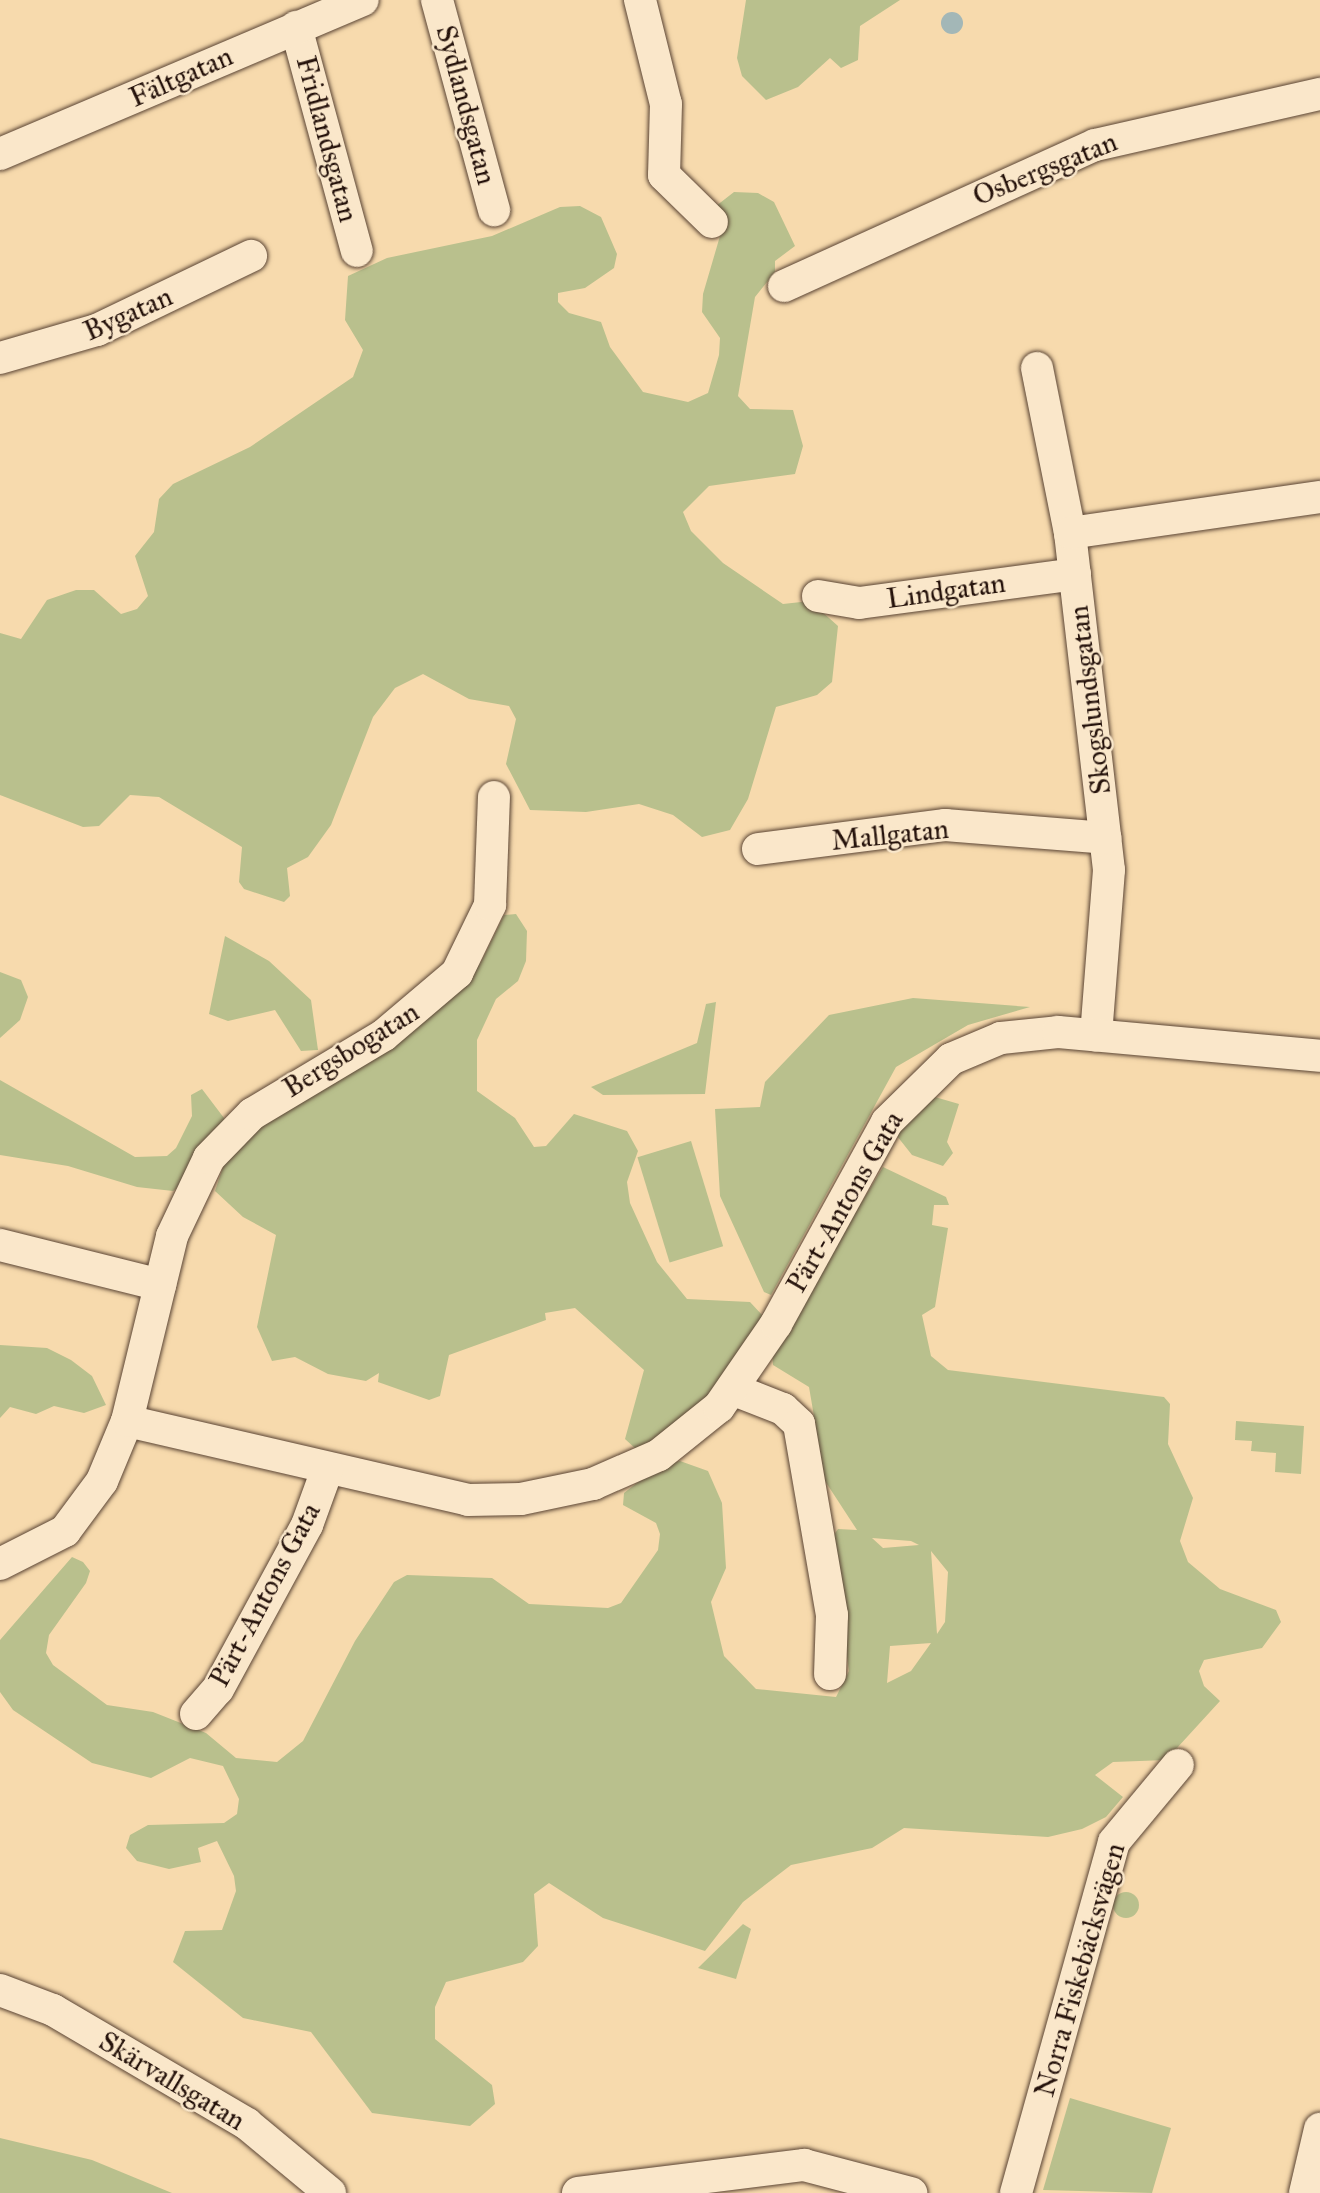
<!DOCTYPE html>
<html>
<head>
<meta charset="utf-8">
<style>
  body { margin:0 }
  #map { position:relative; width:1320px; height:2193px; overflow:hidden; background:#f7daad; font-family:"IM FELL Great Primer",serif }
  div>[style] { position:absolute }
  .green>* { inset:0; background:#b9c08d; transform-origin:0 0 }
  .round { border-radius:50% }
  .water>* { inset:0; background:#a3b7b7 }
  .roads { filter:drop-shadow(0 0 2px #5a4434) drop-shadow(0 0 2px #5a4434) }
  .minor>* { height:32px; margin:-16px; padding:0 16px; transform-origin:16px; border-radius:16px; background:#fae7ca }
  span { translate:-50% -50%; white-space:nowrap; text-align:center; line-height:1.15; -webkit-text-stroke:5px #fae7ca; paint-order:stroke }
  .street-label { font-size:28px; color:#25120b }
</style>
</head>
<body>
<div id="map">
  <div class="green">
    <i style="clip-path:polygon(746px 0,900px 0,860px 26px,858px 60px,841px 68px,830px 58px,798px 87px,766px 100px,742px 76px,737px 58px)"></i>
    <i style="clip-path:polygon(734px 192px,758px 193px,774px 202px,795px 246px,775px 261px,775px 272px,755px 297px,738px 396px,750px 409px,793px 410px,803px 446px,795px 474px,709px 486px,683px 512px,691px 531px,723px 563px,783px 604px,810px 601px,838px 626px,832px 682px,817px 695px,776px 707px,748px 799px,730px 830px,702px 837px,673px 815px,639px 804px,586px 812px,530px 810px,506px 764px,516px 719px,509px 706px,469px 699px,423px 674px,395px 688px,373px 717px,331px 825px,308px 857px,287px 868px,290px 896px,284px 902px,244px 889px,239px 882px,242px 847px,159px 797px,130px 795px,99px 826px,83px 827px,0 795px,0 633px,21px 639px,47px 600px,76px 590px,94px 590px,121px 614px,137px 609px,148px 596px,135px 556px,154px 532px,159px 499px,173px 484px,250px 447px,353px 377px,363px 350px,345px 320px,348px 276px,387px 258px,492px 236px,560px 207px,580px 206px,601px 217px,617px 254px,614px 268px,585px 288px,558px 293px,558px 302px,569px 313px,601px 322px,610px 347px,643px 392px,688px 402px,708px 393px,719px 355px,720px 338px,702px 312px,703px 294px,720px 236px,716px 206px)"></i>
    <i style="clip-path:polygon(516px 914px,527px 931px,526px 961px,518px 981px,496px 999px,477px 1040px,477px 1091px,515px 1118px,534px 1147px,546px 1146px,574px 1114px,627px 1131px,638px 1151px,627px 1182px,630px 1203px,657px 1262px,687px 1299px,750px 1302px,763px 1316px,710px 1395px,675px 1433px,637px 1450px,625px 1439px,644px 1370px,575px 1308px,545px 1313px,546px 1320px,449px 1355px,440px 1396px,429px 1400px,378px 1382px,379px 1373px,366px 1381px,328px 1374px,295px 1357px,272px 1361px,257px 1327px,276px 1235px,243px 1217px,215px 1191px,224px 1164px,255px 1128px,411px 1032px,480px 964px,504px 915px)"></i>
    <i style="clip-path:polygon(225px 936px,269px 961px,311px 1000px,318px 1050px,301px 1051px,275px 1010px,228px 1021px,209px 1014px)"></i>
    <i style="clip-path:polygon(0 972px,21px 980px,28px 997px,20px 1020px,0 1038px)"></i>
    <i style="clip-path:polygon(913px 998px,1030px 1007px,968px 1025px,896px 1067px,771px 1295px,764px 1292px,720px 1196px,715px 1109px,760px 1107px,765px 1082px,829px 1015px)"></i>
    <i style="clip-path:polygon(716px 1002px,705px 1094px,603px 1095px,591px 1087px,697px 1043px,706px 1004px)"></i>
    <i style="clip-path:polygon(0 1080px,135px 1157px,167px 1156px,176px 1148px,192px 1116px,191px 1095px,202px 1089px,224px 1118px,224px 1127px,184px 1184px,173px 1191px,137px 1187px,68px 1166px,0 1155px)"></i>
    <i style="clip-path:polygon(928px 1095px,959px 1104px,947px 1142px,953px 1153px,943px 1166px,912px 1155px,897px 1136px,897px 1126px)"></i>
    <i style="left:691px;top:1141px;width:110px;height:56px;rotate:73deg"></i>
    <i style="clip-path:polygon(evenodd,883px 1167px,946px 1197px,949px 1205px,934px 1205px,932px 1225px,948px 1228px,935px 1307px,922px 1315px,931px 1356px,948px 1370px,1164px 1397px,1170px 1404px,1168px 1444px,1193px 1498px,1180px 1541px,1188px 1562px,1220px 1589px,1276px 1610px,1281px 1622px,1262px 1648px,1204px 1660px,1199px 1671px,1204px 1686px,1220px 1701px,1166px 1760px,1113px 1762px,1095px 1775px,1123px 1797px,1106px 1817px,1082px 1829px,1048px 1837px,904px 1828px,872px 1848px,791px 1865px,743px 1902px,705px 1951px,603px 1918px,549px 1883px,534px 1894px,538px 1946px,523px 1962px,446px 1982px,435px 2007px,435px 2039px,492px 2085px,495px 2104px,470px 2126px,372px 2113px,311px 2032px,243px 2018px,173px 1962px,185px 1931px,222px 1930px,236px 1891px,234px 1876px,217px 1841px,198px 1848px,201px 1862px,169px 1869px,137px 1861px,126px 1848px,130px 1835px,148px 1825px,224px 1823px,237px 1814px,239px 1799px,223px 1766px,190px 1758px,151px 1778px,92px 1763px,13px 1710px,0 1692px,0 1640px,72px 1557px,83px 1562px,90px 1571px,86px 1583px,49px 1635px,46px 1653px,53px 1665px,107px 1705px,153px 1712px,206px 1733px,236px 1758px,277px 1762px,303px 1741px,355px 1641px,394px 1582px,407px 1575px,492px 1578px,529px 1604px,608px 1608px,621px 1603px,658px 1550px,660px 1534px,656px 1523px,623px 1505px,624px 1493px,660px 1465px,680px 1461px,708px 1471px,722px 1503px,726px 1568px,711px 1602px,724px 1656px,756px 1689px,836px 1697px,849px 1671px,831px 1539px,838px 1529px,857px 1530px,825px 1481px,809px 1387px,773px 1365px,772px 1350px,883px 1167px,872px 1538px,911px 1541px,919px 1545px,883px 1548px,872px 1538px,883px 1167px,931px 1551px,948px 1572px,945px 1622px,937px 1634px,931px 1551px,883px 1167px,931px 1643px,911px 1671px,887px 1683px,890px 1646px,931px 1643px)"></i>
    <i style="clip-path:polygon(0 1345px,47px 1348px,71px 1360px,92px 1376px,106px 1405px,84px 1413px,54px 1406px,36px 1414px,10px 1407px,0 1418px)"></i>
    <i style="clip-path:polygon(1236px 1421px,1304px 1426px,1301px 1474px,1275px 1472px,1276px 1453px,1251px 1451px,1252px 1441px,1235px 1440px)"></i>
    <i class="round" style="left:1113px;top:1892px;width:26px;height:26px"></i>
    <i style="clip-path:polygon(743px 1924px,751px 1929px,736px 1979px,698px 1968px)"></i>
    <i style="clip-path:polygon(1070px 2098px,1171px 2128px,1152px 2193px,1043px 2190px)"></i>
    <i style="clip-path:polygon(0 2138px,92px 2160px,172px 2193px,0 2193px)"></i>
  </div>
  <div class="water">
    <i class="round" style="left:941px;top:12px;width:22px;height:22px"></i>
  </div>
  <div class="roads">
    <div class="minor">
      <i style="left:437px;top:0;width:218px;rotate:74.8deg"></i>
      <i style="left:640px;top:0;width:107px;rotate:76deg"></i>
      <i style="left:666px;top:104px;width:71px;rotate:91.6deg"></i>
      <i style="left:664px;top:175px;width:67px;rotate:44.4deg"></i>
      <i style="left:296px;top:27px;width:232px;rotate:74.8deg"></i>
      <i style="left:0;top:154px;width:394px;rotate:-23deg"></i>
      <i style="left:784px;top:286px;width:341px;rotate:-24.4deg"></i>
      <i style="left:1095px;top:145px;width:231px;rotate:-12.8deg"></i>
      <i style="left:0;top:358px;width:101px;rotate:-16.1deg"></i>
      <i style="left:97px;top:330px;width:171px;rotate:-25.7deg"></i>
      <i style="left:1037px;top:368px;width:168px;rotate:78.7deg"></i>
      <i style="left:1070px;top:533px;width:339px;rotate:83.4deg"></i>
      <i style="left:1109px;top:870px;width:166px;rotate:94.5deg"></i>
      <i style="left:1070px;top:533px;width:253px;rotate:-8.2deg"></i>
      <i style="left:818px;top:596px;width:42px;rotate:9.7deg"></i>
      <i style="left:859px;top:603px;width:218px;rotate:-7.6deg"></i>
      <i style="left:758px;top:849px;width:189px;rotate:-7.3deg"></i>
      <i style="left:945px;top:825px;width:161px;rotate:4.6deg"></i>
      <i style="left:0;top:1245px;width:165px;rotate:14deg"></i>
      <i style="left:732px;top:1389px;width:55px;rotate:21.4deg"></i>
      <i style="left:783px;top:1409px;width:22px;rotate:43deg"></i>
      <i style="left:799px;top:1424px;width:194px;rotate:80.2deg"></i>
      <i style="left:832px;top:1615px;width:59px;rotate:91.9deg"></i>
      <i style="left:127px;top:1421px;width:350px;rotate:13deg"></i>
      <i style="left:468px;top:1500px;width:53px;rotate:-1.1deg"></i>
      <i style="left:521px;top:1499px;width:74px;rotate:-11.8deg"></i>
      <i style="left:593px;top:1484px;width:72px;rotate:-23.7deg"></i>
      <i style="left:659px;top:1455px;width:77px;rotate:-38.7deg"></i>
      <i style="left:719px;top:1407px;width:101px;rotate:-55.5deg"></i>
      <i style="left:776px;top:1324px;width:230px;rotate:-61.2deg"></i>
      <i style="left:887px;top:1122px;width:90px;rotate:-44.5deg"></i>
      <i style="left:951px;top:1059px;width:54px;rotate:-22.8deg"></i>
      <i style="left:1001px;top:1038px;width:57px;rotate:-6deg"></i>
      <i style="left:1058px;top:1032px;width:263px;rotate:5.2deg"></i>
      <i style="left:0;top:1564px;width:73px;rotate:-26.9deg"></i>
      <i style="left:65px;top:1531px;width:62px;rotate:-53.5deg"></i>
      <i style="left:102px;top:1481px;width:65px;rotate:-67.4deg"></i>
      <i style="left:127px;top:1421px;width:190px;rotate:-76.3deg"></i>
      <i style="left:172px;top:1236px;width:86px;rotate:-64.6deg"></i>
      <i style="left:209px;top:1158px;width:62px;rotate:-45.7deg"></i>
      <i style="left:252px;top:1114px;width:154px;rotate:-30.9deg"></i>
      <i style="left:384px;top:1035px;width:96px;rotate:-40.3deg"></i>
      <i style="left:457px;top:973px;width:76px;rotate:-64.1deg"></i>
      <i style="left:490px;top:905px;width:108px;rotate:-87.9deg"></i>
      <i style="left:196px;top:1714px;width:33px;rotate:-49deg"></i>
      <i style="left:218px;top:1689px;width:187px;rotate:-61.5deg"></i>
      <i style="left:307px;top:1525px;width:59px;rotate:-70deg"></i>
      <i style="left:0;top:1990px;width:57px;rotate:20.7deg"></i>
      <i style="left:53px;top:2010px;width:225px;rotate:30.4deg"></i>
      <i style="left:247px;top:2124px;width:108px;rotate:39.7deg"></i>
      <i style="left:578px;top:2193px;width:228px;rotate:-7.1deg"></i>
      <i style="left:804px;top:2165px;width:111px;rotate:14.7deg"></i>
      <i style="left:1016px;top:2193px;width:364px;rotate:-74.4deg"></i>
      <i style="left:1114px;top:1842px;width:100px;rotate:-50.3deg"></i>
      <i style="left:1305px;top:2193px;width:66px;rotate:-76.8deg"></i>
    </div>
  </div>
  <div class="street-label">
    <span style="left:181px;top:77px;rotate:-24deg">Fältgatan</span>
    <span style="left:466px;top:105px;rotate:75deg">Sydlandsgatan</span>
    <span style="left:327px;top:139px;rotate:75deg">Fridlandsgatan</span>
    <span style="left:1045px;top:169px;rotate:-22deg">Osbergsgatan</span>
    <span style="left:128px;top:314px;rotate:-24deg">Bygatan</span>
    <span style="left:946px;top:591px;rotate:-8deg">Lindgatan</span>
    <span style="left:1090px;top:700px;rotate:-97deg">Skogslundsgatan</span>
    <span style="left:890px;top:835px;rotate:-6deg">Mallgatan</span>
    <span style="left:351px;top:1050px;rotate:-32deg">Bergsbogatan</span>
    <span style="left:845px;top:1202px;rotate:-60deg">Pärt-Antons Gata</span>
    <span style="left:265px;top:1595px;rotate:-62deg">Pärt-Antons Gata</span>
    <span style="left:1080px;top:1970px;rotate:-74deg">Norra Fiskebäcksvägen</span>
    <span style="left:172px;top:2081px;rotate:31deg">Skärvallsgatan</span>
  </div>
</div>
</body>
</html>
